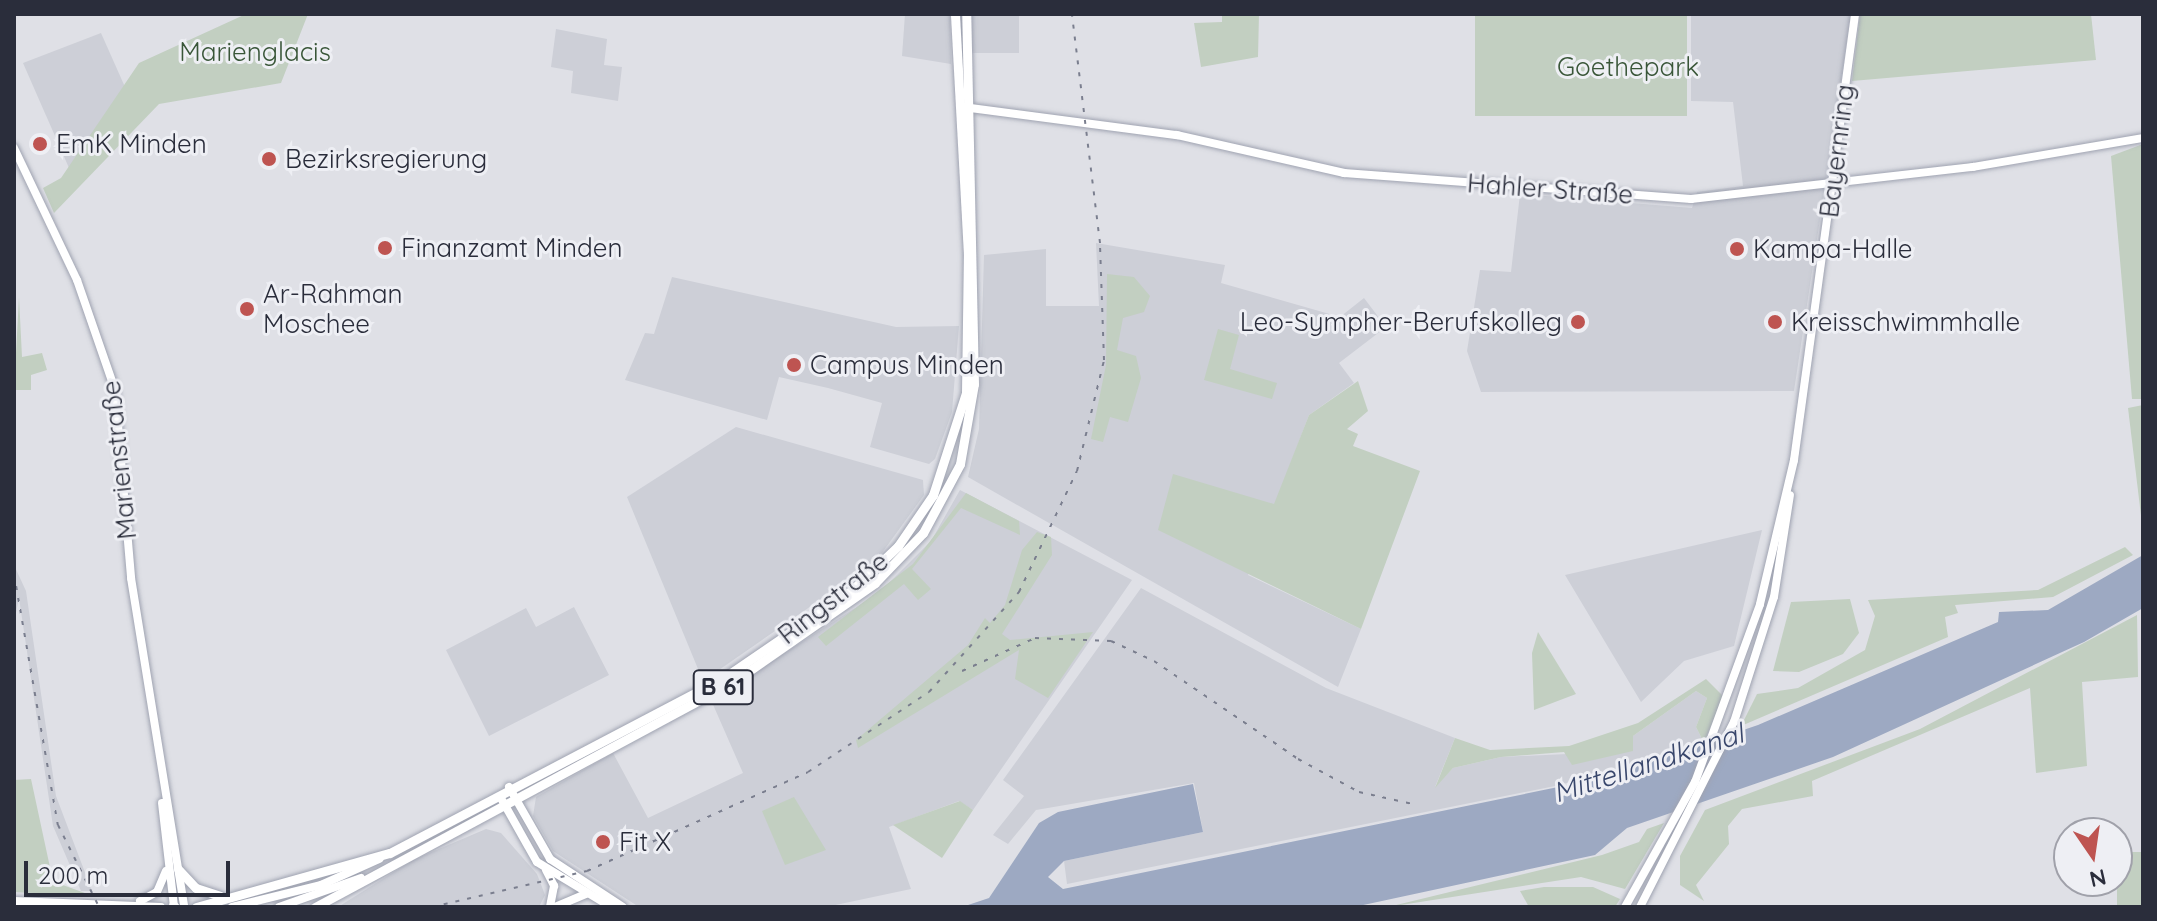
<!DOCTYPE html>
<html>
<head>
<meta charset="utf-8">
<style>
  body { margin:0 }
  #map { position:relative; width:2157px; height:921px; overflow:hidden; background:#dfe0e6; font-family:Quicksand,sans-serif }
  div>[style] { position:absolute }
  .built>* { inset:0; background:#cdcfd7; transform-origin:0 0 }
  .green>* { inset:0; background:#c2cfc1; transform-origin:0 0 }
  .water>* { inset:0; background:#9da9c2 }
  .roads { filter:drop-shadow(0 0 2px #9fa3b1) drop-shadow(0 0 2px #9fa3b1) }
  .secondary>* { height:8px; margin:-4px; padding:0 4px; transform-origin:4px; border-radius:4px; background:#fff }
  .primary>* { height:9px; margin:-4.5px; padding:0 4.5px; transform-origin:4.5px; border-radius:4.5px; background:#fff }
  .rail>* { height:2px; margin-top:-1px; transform-origin:0; background:repeating-linear-gradient(90deg,#7a7e8e 0 4px,transparent 0 12px) }
  .dots>* { width:22px; height:22px; translate:-50% -50%; box-sizing:border-box; border:4px solid #eeeff4; border-radius:50% }
  span { translate:-50% -50%; white-space:nowrap; text-align:center; line-height:1.15; -webkit-text-stroke:6px #eeeff4; paint-order:stroke }
  .shield-label span { padding:2px 6px; background:#eeeff4; border:2px solid; border-radius:6px; -webkit-text-stroke-width:0 }
  .shield-label { font-size:24px; color:#2a2d3b; font-weight:700 }
  .park-label { font-size:26px; color:#395638 }
  .poi-label { font-size:26px; color:#2a2d3b }
  .left { translate:0 -50%; text-align:left }
  .right { translate:-100% -50%; text-align:right }
  .street-label { font-size:26px; color:#2a2d3b }
  .water-label { font-size:28px; color:#38466b; font-style:italic }
  .frame { position:absolute; inset:0; border:16px solid #2a2d3b; pointer-events:none }
  .north { position:absolute; left:2053px; top:817px; width:80px; height:80px; box-sizing:border-box; background:#eeeff4; border:2px solid #a0a1aa; border-radius:50%; rotate:167deg; font-size:22px; font-weight:700; line-height:32px; text-align:center; color:#2a2d3b }
  .north::after { content:''; display:block; margin:auto; width:28px; height:36px; background:#be5451; clip-path:polygon(50% 0,100% 100%,50% 72%,0 100%) }
  .scale { position:absolute; left:24px; top:861px; width:206px; height:36px; box-sizing:border-box; border:4px solid #2a2d3b; border-top:0; padding-left:10px; font-size:24px; line-height:28px; white-space:nowrap; color:#2a2d3b; -webkit-text-stroke:6px #eeeff4; paint-order:stroke }
</style>
</head>
<body>
<div id="map">
  <div class="built">
    <i style="clip-path:polygon(905px 14px,950px 14px,951px 64px,902px 56px)"></i>
    <i style="left:972px;top:14px;width:47px;height:39px"></i>
    <i style="clip-path:polygon(1691px 14px,1851px 14px,1794px 391px,1481px 392px,1467px 351px,1480px 270px,1511px 272px,1520px 194px,1692px 208px,1697px 192px,1743px 186px,1733px 102px,1691px 101px)"></i>
    <i style="clip-path:polygon(556px 29px,607px 39px,604px 65px,622px 67px,618px 101px,571px 93px,573px 71px,551px 67px)"></i>
    <i style="clip-path:polygon(101px 33px,125px 87px,69px 168px,23px 63px)"></i>
    <i style="clip-path:polygon(1096px 243px,1225px 265px,1221px 283px,1340px 317px,1364px 298px,1386px 327px,1339px 363px,1354px 383px,1309px 415px,1248px 575px,1361px 629px,1338px 687px,968px 477px,979px 429px,984px 255px,1046px 249px,1046px 306px,1099px 306px)"></i>
    <i style="clip-path:polygon(672px 277px,896px 327px,959px 326px,952px 412px,935px 459px,929px 464px,870px 447px,882px 403px,828px 388px,779px 377px,767px 420px,625px 380px,645px 333px,654px 334px)"></i>
    <i style="clip-path:polygon(736px 427px,923px 480px,924px 495px,876px 561px,703px 681px,627px 497px)"></i>
    <i style="clip-path:polygon(960px 490px,1132px 580px,973px 810px,959px 801px,889px 827px,911px 889px,826px 907px,639px 907px,553px 851px,533px 816px,536px 797px,613px 753px,648px 818px,743px 773px,711px 700px,880px 592px,931px 541px)"></i>
    <i style="clip-path:polygon(1762px 530px,1734px 646px,1684px 661px,1641px 702px,1565px 575px)"></i>
    <i style="clip-path:polygon(14px 565px,26px 591px,56px 796px,92px 891px,81px 891px,53px 826px,19px 598px,14px 622px)"></i>
    <i style="clip-path:polygon(1141px 588px,1326px 688px,1455px 738px,1435px 787px,1453px 768px,1501px 757px,1633px 751px,1633px 736px,1696px 691px,1707px 698px,1696px 727px,1704px 743px,1560px 785px,1067px 884px,1064px 861px,1203px 832px,1194px 783px,1036px 810px,1008px 844px,993px 835px,1024px 796px,1003px 780px)"></i>
    <i style="clip-path:polygon(574px 607px,609px 675px,489px 736px,446px 650px,526px 608px,536px 627px)"></i>
    <i style="clip-path:polygon(486px 829px,501px 833px,537px 874px,545px 895px,539px 907px,338px 907px,413px 860px)"></i>
  </div>
  <div class="green">
    <i style="clip-path:polygon(246px 14px,308px 14px,281px 83px,159px 104px,54px 213px,43px 188px,61px 178px,139px 63px)"></i>
    <i style="clip-path:polygon(1222px 14px,1259px 14px,1258px 57px,1201px 67px,1194px 23px,1222px 22px)"></i>
    <i style="left:1475px;top:14px;width:212px;height:102px"></i>
    <i style="clip-path:polygon(1860px 14px,2091px 14px,2096px 60px,1852px 81px)"></i>
    <i style="clip-path:polygon(2143px 144px,2143px 399px,2132px 399px,2111px 156px)"></i>
    <i style="clip-path:polygon(1107px 274px,1134px 277px,1150px 296px,1144px 312px,1123px 318px,1117px 350px,1136px 356px,1141px 378px,1128px 422px,1110px 417px,1103px 442px,1091px 439px,1106px 365px)"></i>
    <i style="clip-path:polygon(19px 297px,22px 357px,42px 353px,47px 370px,31px 375px,31px 390px,14px 390px)"></i>
    <i style="clip-path:polygon(1218px 329px,1239px 335px,1230px 369px,1277px 383px,1272px 399px,1204px 380px)"></i>
    <i style="clip-path:polygon(1358px 381px,1368px 411px,1347px 429px,1358px 434px,1353px 446px,1420px 471px,1361px 629px,1158px 530px,1173px 474px,1274px 504px,1309px 415px)"></i>
    <i style="clip-path:polygon(2143px 405px,2143px 532px,2128px 408px)"></i>
    <i style="clip-path:polygon(966px 493px,1019px 521px,1020px 535px,961px 508px,912px 569px,931px 589px,918px 600px,904px 584px,826px 646px,818px 637px,913px 564px)"></i>
    <i style="clip-path:polygon(1037px 532px,1051px 537px,1052px 555px,1002px 634px,1010px 640px,1093px 632px,1048px 698px,1015px 679px,1019px 650px,858px 748px,856px 740px,968px 645px,985px 618px,990px 623px,1005px 605px,1022px 550px)"></i>
    <i style="clip-path:polygon(2125px 547px,2133px 555px,2053px 597px,1955px 605px,1958px 613px,1945px 617px,1948px 637px,1741px 726px,1757px 694px,1798px 688px,1865px 650px,1875px 616px,1868px 600px,2038px 590px)"></i>
    <i style="clip-path:polygon(1850px 599px,1859px 633px,1843px 654px,1799px 672px,1773px 671px,1791px 602px)"></i>
    <i style="clip-path:polygon(2137px 615px,2138px 677px,2082px 682px,2087px 766px,2036px 773px,2030px 688px,1812px 781px,1813px 796px,1742px 809px,1728px 826px,1729px 844px,1696px 885px,1704px 901px,1680px 885px,1680px 856px,1705px 810px,1920px 729px)"></i>
    <i style="clip-path:polygon(1538px 632px,1576px 694px,1534px 710px,1532px 653px)"></i>
    <i style="clip-path:polygon(1706px 679px,1723px 696px,1704px 743px,1696px 727px,1707px 698px,1696px 691px,1633px 736px,1633px 751px,1572px 765px,1564px 752px,1501px 757px,1453px 768px,1435px 788px,1455px 738px,1490px 750px,1569px 746px,1638px 723px)"></i>
    <i style="clip-path:polygon(31px 779px,51px 872px,60px 884px,93px 896px,14px 892px,14px 780px)"></i>
    <i style="clip-path:polygon(794px 797px,826px 850px,785px 865px,762px 811px)"></i>
    <i style="clip-path:polygon(960px 801px,973px 810px,942px 858px,893px 825px)"></i>
    <i style="clip-path:polygon(1664px 823px,1625px 889px,1581px 877px,1388px 907px,1602px 855px,1639px 842px,1647px 829px)"></i>
    <i style="left:2143px;top:852px;width:55px;height:26px;rotate:90deg"></i>
    <i style="clip-path:polygon(1544px 887px,1593px 887px,1620px 899px,1615px 907px,1529px 907px,1520px 891px)"></i>
  </div>
  <div class="water">
    <i style="clip-path:polygon(2143px 555px,2143px 608px,2084px 642px,1833px 757px,1627px 828px,1595px 855px,1354px 907px,962px 907px,989px 898px,1039px 823px,1058px 812px,1193px 784px,1203px 832px,1064px 861px,1048px 877px,1063px 889px,1602px 778px,1758px 725px,1998px 622px,1999px 612px,2048px 610px)"></i>
  </div>
  <div class="roads">
    <div class="secondary">
      <i style="left:963px;top:107px;width:216px;rotate:7.5deg"></i>
      <i style="left:1177px;top:135px;width:171px;rotate:12.8deg"></i>
      <i style="left:1344px;top:173px;width:348px;rotate:4.3deg"></i>
      <i style="left:1691px;top:199px;width:284px;rotate:-6.5deg"></i>
      <i style="left:1973px;top:167px;width:172px;rotate:-9.7deg"></i>
      <i style="left:14px;top:148px;width:146px;rotate:64.5deg"></i>
      <i style="left:77px;top:280px;width:116px;rotate:70.9deg"></i>
      <i style="left:115px;top:390px;width:189px;rotate:85.1deg"></i>
      <i style="left:131px;top:578px;width:333px;rotate:80.8deg"></i>
      <i style="left:509px;top:787px;width:83px;rotate:60.3deg"></i>
      <i style="left:550px;top:859px;width:87px;rotate:33.3deg"></i>
      <i style="left:502px;top:800px;width:71px;rotate:60.6deg"></i>
      <i style="left:537px;top:862px;width:87px;rotate:31.3deg"></i>
      <i style="left:162px;top:803px;width:105px;rotate:83.4deg"></i>
      <i style="left:546px;top:870px;width:18px;rotate:63deg"></i>
      <i style="left:554px;top:886px;width:21px;rotate:101deg"></i>
      <i style="left:14px;top:901px;width:147px;rotate:2.3deg"></i>
      <i style="left:140px;top:901px;width:19px;rotate:-28deg"></i>
      <i style="left:157px;top:892px;width:23px;rotate:-67deg"></i>
      <i style="left:232px;top:907px;width:92px;rotate:-13.9deg"></i>
      <i style="left:321px;top:885px;width:64px;rotate:-24.1deg"></i>
      <i style="left:279px;top:907px;width:87px;rotate:-19.5deg"></i>
      <i style="left:555px;top:907px;width:34px;rotate:-23deg"></i>
      <i style="left:1625px;top:907px;width:143px;rotate:-60.8deg"></i>
      <i style="left:1695px;top:782px;width:189px;rotate:-69.9deg"></i>
      <i style="left:1760px;top:604px;width:148px;rotate:-76.7deg"></i>
      <i style="left:1794px;top:460px;width:450px;rotate:-82.2deg"></i>
      <i style="left:1640px;top:907px;width:208px;rotate:-63.1deg"></i>
      <i style="left:1734px;top:722px;width:131px;rotate:-72.3deg"></i>
      <i style="left:1774px;top:597px;width:103px;rotate:-81.1deg"></i>
    </div>
    <div class="primary">
      <i style="left:178px;top:869px;width:26px;rotate:47deg"></i>
      <i style="left:196px;top:888px;width:25px;rotate:18deg"></i>
      <i style="left:173px;top:905px;width:3px;rotate:45deg"></i>
      <i style="left:196px;top:907px;width:201px;rotate:-15.6deg"></i>
      <i style="left:390px;top:853px;width:378px;rotate:-27.7deg"></i>
      <i style="left:725px;top:677px;width:154px;rotate:-34.4deg"></i>
      <i style="left:852px;top:590px;width:64px;rotate:-43.7deg"></i>
      <i style="left:898px;top:546px;width:62px;rotate:-55.5deg"></i>
      <i style="left:933px;top:495px;width:107px;rotate:-72.1deg"></i>
      <i style="left:966px;top:393px;width:138px;rotate:-89.2deg"></i>
      <i style="left:968px;top:255px;width:241px;rotate:-93.1deg"></i>
      <i style="left:315px;top:907px;width:478px;rotate:-28.3deg"></i>
      <i style="left:736px;top:680px;width:169px;rotate:-34.9deg"></i>
      <i style="left:875px;top:583px;width:69px;rotate:-46.2deg"></i>
      <i style="left:923px;top:533px;width:78px;rotate:-61.8deg"></i>
      <i style="left:960px;top:464px;width:81px;rotate:-80.1deg"></i>
      <i style="left:974px;top:384px;width:370px;rotate:-91.2deg"></i>
    </div>
  </div>
  <div class="rail">
    <i style="left:14px;top:574px;width:255px;rotate:80.1deg"></i>
    <i style="left:58px;top:825px;width:92px;rotate:63.4deg"></i>
    <i style="left:962px;top:671px;width:80px;rotate:-24.3deg"></i>
    <i style="left:1035px;top:638px;width:76px;rotate:2.3deg"></i>
    <i style="left:1111px;top:641px;width:47px;rotate:24.9deg"></i>
    <i style="left:1154px;top:661px;width:174px;rotate:34.2deg"></i>
    <i style="left:1298px;top:759px;width:69px;rotate:28.4deg"></i>
    <i style="left:1359px;top:792px;width:55px;rotate:12.5deg"></i>
    <i style="left:432px;top:907px;width:159px;rotate:-13.1deg"></i>
    <i style="left:587px;top:871px;width:242px;rotate:-24.1deg"></i>
    <i style="left:808px;top:772px;width:145px;rotate:-33.5deg"></i>
    <i style="left:929px;top:692px;width:135px;rotate:-48deg"></i>
    <i style="left:1019px;top:592px;width:134px;rotate:-64.4deg"></i>
    <i style="left:1077px;top:471px;width:114px;rotate:-76.3deg"></i>
    <i style="left:1104px;top:360px;width:117px;rotate:-92deg"></i>
    <i style="left:1100px;top:243px;width:231px;rotate:-97deg"></i>
  </div>
  <div class="dots">
    <i style="left:40px;top:144px;background:#be5451"></i>
    <i style="left:269px;top:159px;background:#be5451"></i>
    <i style="left:385px;top:248px;background:#be5451"></i>
    <i style="left:1737px;top:249px;background:#be5451"></i>
    <i style="left:247px;top:309px;background:#be5451"></i>
    <i style="left:1578px;top:322px;background:#be5451"></i>
    <i style="left:1775px;top:322px;background:#be5451"></i>
    <i style="left:794px;top:365px;background:#be5451"></i>
    <i style="left:603px;top:842px;background:#be5451"></i>
  </div>
  <div class="shield-label">
    <span style="left:723px;top:687px">B 61</span>
  </div>
  <div class="park-label">
    <span style="left:255px;top:52px">Marienglacis</span>
    <span style="left:1628px;top:67px">Goethepark</span>
  </div>
  <div class="poi-label">
    <span class="left" style="left:56px;top:144px">EmK Minden</span>
    <span class="left" style="left:285px;top:159px">Bezirksregierung</span>
    <span class="left" style="left:401px;top:248px">Finanzamt Minden</span>
    <span class="left" style="left:1753px;top:249px">Kampa-Halle</span>
    <span class="left" style="left:263px;top:309px">Ar-Rahman<br>Moschee</span>
    <span class="right" style="left:1562px;top:322px">Leo-Sympher-Berufskolleg</span>
    <span class="left" style="left:1791px;top:322px">Kreisschwimmhalle</span>
    <span class="left" style="left:810px;top:365px">Campus Minden</span>
    <span class="left" style="left:619px;top:842px">Fit X</span>
  </div>
  <div class="street-label">
    <span style="left:1837px;top:151px;rotate:-83deg">Bayernring</span>
    <span style="left:1550px;top:189px;rotate:4deg">Hahler Straße</span>
    <span style="left:119px;top:460px;rotate:-96deg">Marienstraße</span>
    <span style="left:833px;top:598px;rotate:-38deg">Ringstraße</span>
  </div>
  <div class="water-label">
    <span style="left:1648px;top:763px;rotate:-18deg">Mittellandkanal</span>
  </div>
  <div class="frame"></div>
  <div class="north">N</div>
  <div class="scale">200 m</div>
</div>
</body>
</html>
